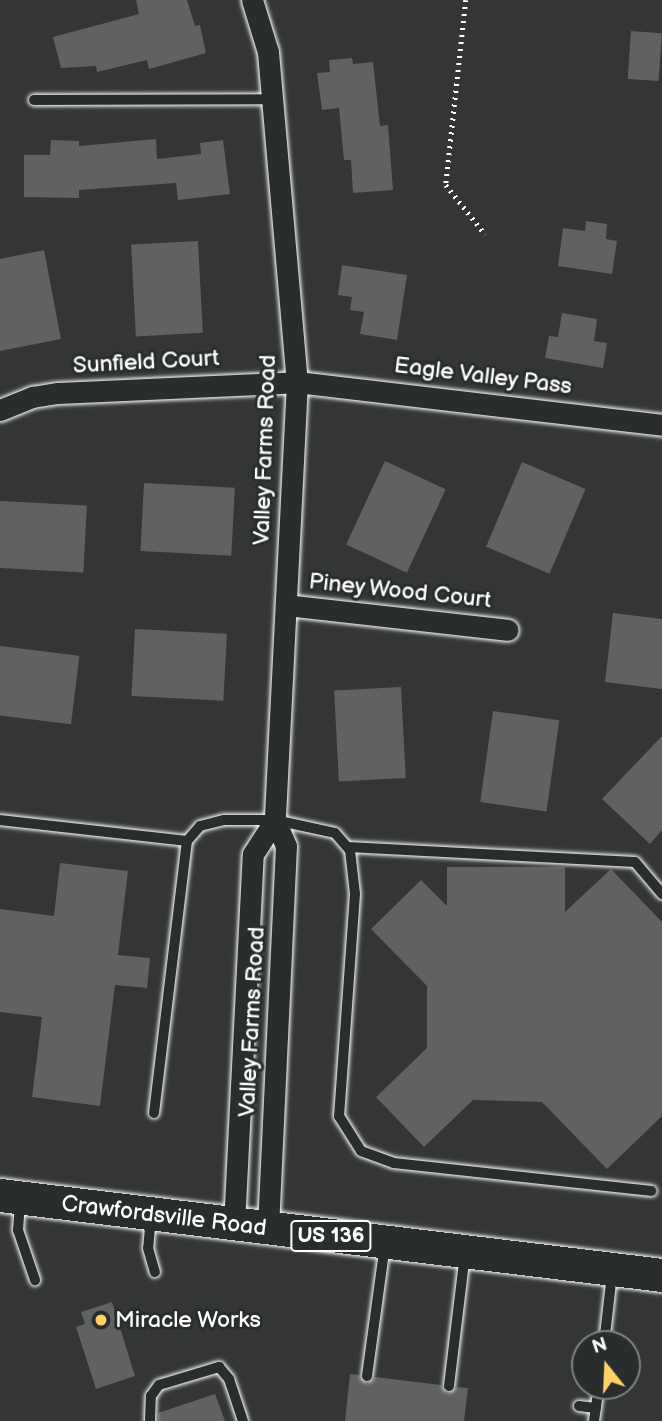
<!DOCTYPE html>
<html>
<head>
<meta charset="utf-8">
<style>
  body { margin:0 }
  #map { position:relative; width:662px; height:1421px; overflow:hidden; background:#333536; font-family:"Balsamiq Sans",sans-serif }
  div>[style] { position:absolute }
  .building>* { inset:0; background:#5f6162; transform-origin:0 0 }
  .path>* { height:4.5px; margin-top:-2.25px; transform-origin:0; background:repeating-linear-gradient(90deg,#fff 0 2px,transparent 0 7px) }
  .roads { filter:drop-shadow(0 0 2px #fff) drop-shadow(0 0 2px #fff) }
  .service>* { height:10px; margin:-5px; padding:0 5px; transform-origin:5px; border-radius:5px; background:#2a2d2e }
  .minor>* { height:21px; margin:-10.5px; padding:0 10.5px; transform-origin:10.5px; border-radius:10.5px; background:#2a2d2e }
  .primary>* { height:33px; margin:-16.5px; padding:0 16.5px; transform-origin:16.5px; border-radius:16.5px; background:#2a2d2e }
  .dots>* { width:19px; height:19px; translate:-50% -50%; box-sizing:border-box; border:4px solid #2a2d2e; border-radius:50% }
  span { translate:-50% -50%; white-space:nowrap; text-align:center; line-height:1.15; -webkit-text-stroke:6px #2a2d2e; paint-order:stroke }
  .shield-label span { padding:2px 5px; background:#2a2d2e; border:2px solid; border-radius:5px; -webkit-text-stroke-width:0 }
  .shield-label { font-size:21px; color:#fff; font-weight:700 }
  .street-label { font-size:23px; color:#fff }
  .poi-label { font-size:23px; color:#fff }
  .left { translate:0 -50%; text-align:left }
  .north { position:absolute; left:571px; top:1330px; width:70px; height:70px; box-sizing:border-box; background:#2a2d2e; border:2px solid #7f8182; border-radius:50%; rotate:342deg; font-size:19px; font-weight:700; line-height:28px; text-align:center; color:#fff }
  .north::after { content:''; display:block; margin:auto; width:24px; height:32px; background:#ffd166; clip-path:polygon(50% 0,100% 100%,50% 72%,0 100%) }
</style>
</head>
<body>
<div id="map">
  <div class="building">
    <i style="clip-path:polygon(136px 0,187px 0,195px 26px,200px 25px,206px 53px,149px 69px,147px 60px,97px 72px,96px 66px,61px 68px,53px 37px,139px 14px)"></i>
    <i style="left:631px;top:31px;width:31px;height:48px;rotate:4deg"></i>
    <i style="clip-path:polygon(352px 58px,353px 64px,373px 62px,380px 126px,388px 125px,393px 190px,353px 193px,351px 160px,344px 160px,339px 108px,322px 110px,317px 73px,330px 72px,329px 60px)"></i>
    <i style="clip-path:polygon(156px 139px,157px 159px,201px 154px,200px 143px,223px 140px,230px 194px,178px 200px,176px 183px,79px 190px,79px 198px,24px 197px,24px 155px,50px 155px,51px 140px,79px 141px,79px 146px)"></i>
    <i style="clip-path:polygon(586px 221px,607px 224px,606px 239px,617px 241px,612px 274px,558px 266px,563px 228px,585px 231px)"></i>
    <i style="left:198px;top:241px;width:92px;height:67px;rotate:87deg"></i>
    <i style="clip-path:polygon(44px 250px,61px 339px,0 351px,0 259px)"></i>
    <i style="clip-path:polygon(342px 265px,407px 275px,397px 340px,360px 334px,364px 312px,350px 310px,352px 297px,338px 295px)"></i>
    <i style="clip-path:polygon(562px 313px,597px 319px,594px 341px,607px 343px,603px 368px,545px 358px,549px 336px,558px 337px)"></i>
    <i style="left:385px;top:461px;width:67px;height:92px;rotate:25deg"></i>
    <i style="left:522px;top:462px;width:69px;height:92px;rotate:23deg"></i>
    <i style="left:144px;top:483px;width:91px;height:68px;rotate:3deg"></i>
    <i style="left:0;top:501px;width:87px;height:67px;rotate:3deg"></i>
    <i style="clip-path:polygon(613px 613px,662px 619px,662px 689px,605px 682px)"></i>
    <i style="left:135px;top:629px;width:92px;height:67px;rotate:3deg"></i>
    <i style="left:0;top:646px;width:80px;height:69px;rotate:7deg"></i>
    <i style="left:401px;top:687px;width:91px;height:67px;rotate:87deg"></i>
    <i style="left:493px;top:711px;width:67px;height:92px;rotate:8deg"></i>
    <i style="clip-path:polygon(662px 736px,662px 830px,650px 844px,602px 799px)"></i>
    <i style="clip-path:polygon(60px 863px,128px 871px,118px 955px,150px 958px,147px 988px,115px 985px,100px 1106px,32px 1097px,42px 1017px,0 1012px,0 909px,54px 916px)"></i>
    <i style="clip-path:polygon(447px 867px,565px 867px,565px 912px,611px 869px,662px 922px,662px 1116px,607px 1169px,542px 1102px,473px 1100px,424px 1147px,376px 1097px,427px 1048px,427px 986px,371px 929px,421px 880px,447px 906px)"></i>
    <i style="clip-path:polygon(112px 1302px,135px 1376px,96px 1389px,76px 1327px,85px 1324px,81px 1312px)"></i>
    <i style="clip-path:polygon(350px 1374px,359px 1375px,367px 1384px,375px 1377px,441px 1385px,447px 1394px,457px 1387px,468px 1388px,464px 1421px,345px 1421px)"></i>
    <i style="clip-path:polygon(215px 1394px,225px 1421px,158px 1421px,158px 1413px)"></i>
  </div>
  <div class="path">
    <i style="left:466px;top:0;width:186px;rotate:96.2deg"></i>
    <i style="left:446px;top:185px;width:63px;rotate:51.5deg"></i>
  </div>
  <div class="roads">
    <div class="service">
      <i style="left:34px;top:100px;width:239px;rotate:-0.2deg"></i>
      <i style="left:0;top:820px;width:188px;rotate:6.4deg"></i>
      <i style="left:348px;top:847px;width:287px;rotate:3deg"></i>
      <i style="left:635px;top:862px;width:42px;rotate:49.8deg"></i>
      <i style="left:154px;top:1113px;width:274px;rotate:-83.1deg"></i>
      <i style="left:187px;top:841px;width:20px;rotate:-49deg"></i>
      <i style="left:200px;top:826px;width:25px;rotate:-14deg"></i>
      <i style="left:224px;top:820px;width:51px"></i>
      <i style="left:275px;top:820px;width:61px;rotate:12.2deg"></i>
      <i style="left:335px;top:833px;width:23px;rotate:49deg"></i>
      <i style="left:350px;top:850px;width:44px;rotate:83.5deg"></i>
      <i style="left:355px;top:894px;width:223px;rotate:94.1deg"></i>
      <i style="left:339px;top:1116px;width:41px;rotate:57.8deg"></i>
      <i style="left:361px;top:1151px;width:35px;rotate:20deg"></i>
      <i style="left:394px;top:1163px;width:259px;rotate:6.2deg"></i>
      <i style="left:20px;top:1202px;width:28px;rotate:94deg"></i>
      <i style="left:18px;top:1230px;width:53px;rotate:71.2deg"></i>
      <i style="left:151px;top:1216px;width:32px;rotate:95deg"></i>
      <i style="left:148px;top:1248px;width:25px;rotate:74deg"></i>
      <i style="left:604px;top:1344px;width:70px;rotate:-83.5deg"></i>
      <i style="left:367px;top:1376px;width:133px;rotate:-82.2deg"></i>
      <i style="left:449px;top:1386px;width:134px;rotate:-83.1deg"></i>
      <i style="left:579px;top:1406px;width:17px;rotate:7deg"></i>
      <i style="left:150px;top:1421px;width:25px;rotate:-88deg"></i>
      <i style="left:151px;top:1396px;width:14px;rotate:-54deg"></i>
      <i style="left:159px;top:1385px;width:63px;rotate:-16.7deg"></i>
      <i style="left:219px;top:1367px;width:16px;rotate:50deg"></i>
      <i style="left:229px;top:1379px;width:44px;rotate:71.6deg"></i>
      <i style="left:594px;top:1421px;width:35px;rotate:-82deg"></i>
    </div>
    <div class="minor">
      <i style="left:252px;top:0;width:54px;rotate:72.9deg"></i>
      <i style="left:268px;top:52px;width:331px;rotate:85deg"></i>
      <i style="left:297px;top:382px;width:439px;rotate:92.9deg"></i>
      <i style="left:275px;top:820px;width:28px;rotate:67deg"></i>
      <i style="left:286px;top:846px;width:383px;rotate:92.7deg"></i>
      <i style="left:0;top:410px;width:35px;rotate:-22deg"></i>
      <i style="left:32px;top:397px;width:26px;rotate:-9deg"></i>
      <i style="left:58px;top:393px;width:239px;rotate:-2.6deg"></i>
      <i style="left:297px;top:382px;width:368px;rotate:6.7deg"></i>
      <i style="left:286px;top:605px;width:223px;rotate:6.4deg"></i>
      <i style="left:234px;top:1225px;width:371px;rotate:-87.1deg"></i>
      <i style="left:253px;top:854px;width:40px;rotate:-57.1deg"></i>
    </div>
    <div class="primary">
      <i style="left:0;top:1195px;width:667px;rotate:6.89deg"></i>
    </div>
  </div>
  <div class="dots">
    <i style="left:101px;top:1320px;background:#ffd166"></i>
  </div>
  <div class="shield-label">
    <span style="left:331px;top:1236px">US 136</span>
  </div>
  <div class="street-label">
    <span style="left:146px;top:362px;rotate:-3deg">Sunfield Court</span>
    <span style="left:483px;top:376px;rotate:7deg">Eagle Valley Pass</span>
    <span style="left:265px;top:450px;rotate:-88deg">Valley Farms Road</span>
    <span style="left:400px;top:591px;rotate:6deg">Piney Wood Court</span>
    <span style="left:252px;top:1022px;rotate:-87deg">Valley Farms Road</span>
    <span style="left:164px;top:1216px;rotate:7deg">Crawfordsville Road</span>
  </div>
  <div class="poi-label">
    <span class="left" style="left:115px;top:1320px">Miracle Works</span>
  </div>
  <div class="north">N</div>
</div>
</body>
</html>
